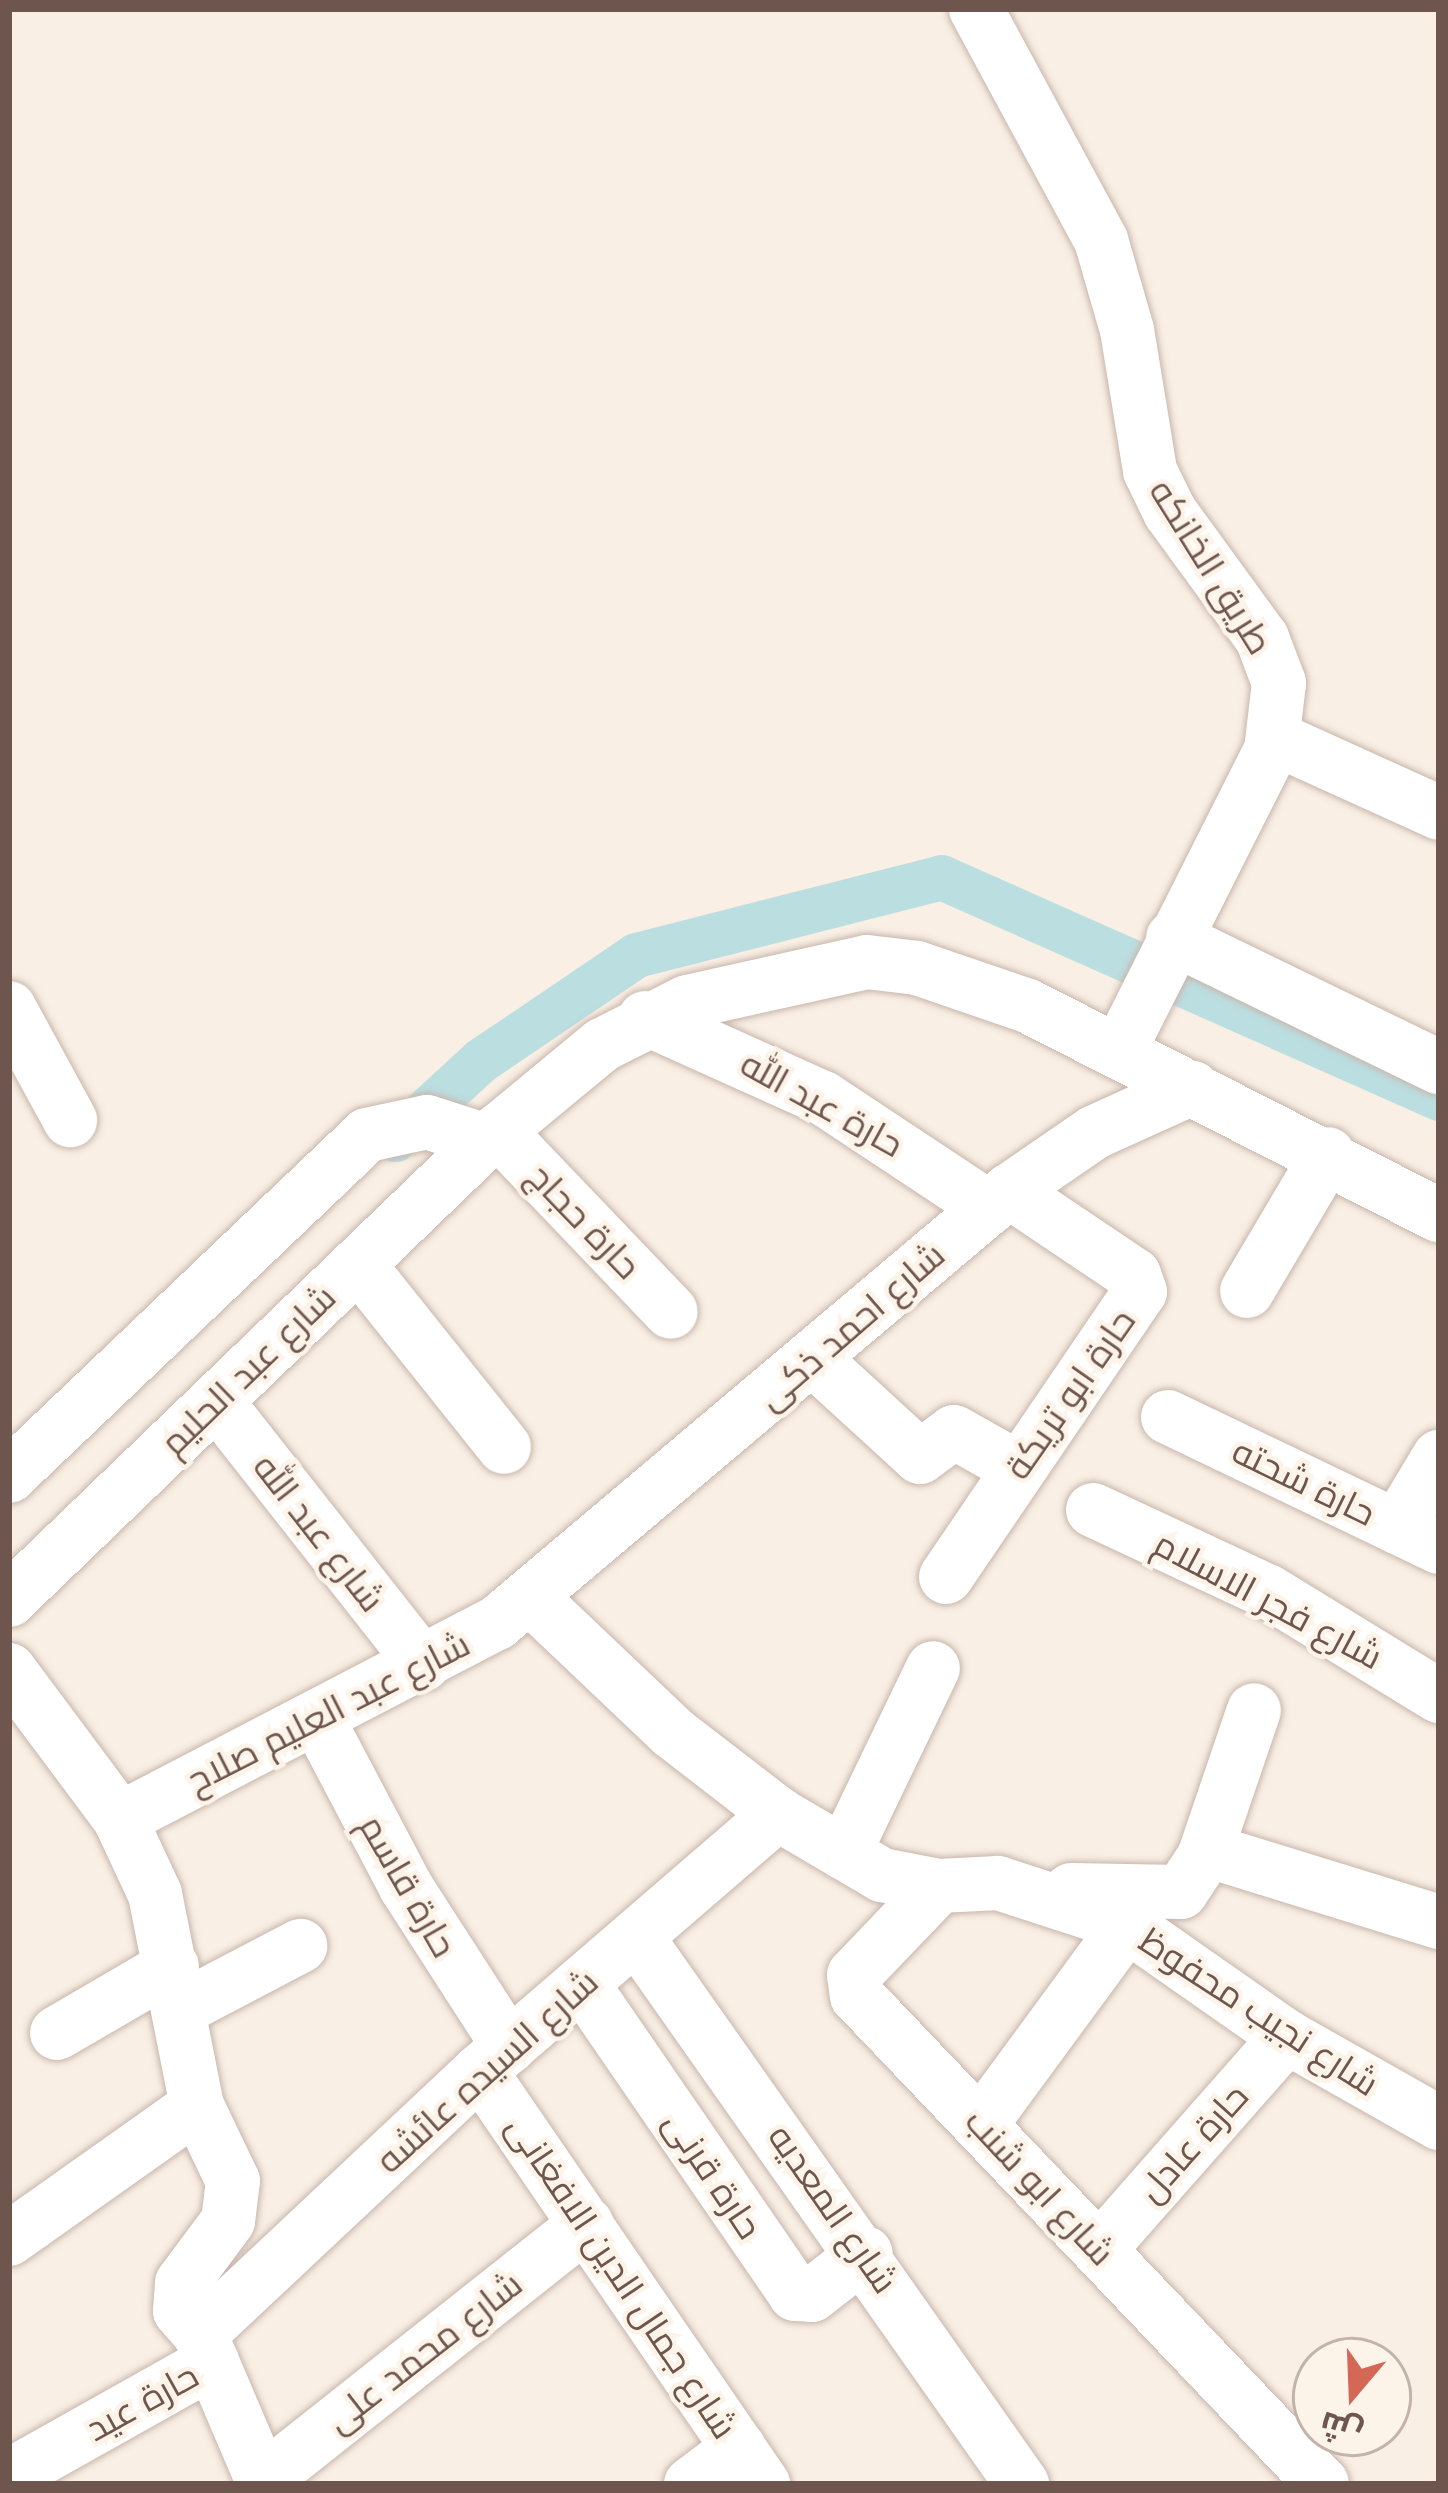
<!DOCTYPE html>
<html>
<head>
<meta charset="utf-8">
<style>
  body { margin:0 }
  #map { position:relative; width:1448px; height:2493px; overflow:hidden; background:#f9efe4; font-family:"DM Sans",Cairo,sans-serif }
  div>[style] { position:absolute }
  .canal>* { height:45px; margin:-22.5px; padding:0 22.5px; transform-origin:22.5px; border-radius:22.5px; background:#bbdee0 }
  .roads { filter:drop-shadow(0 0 3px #c8b6ac) drop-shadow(0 0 3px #c8b6ac) }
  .minor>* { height:54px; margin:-27px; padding:0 27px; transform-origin:27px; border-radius:27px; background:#fff }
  span { translate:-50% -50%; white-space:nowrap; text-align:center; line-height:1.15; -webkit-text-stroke:9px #fcf3e9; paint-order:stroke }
  .street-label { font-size:36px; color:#6e554d }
  .frame { position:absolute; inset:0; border:12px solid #6e554d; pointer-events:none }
  .north { position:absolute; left:1292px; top:2337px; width:120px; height:120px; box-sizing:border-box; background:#fcf3e9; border:3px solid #c3b4ab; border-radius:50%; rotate:199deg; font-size:33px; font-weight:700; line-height:48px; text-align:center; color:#6e554d }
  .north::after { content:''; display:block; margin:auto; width:42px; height:54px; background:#d56757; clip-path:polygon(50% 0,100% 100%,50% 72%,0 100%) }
</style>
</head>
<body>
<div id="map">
  <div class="canal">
    <i style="left:395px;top:1139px;width:117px;rotate:-42.6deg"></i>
    <i style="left:481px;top:1060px;width:187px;rotate:-34.1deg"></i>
    <i style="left:636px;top:955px;width:315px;rotate:-14.3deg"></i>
    <i style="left:941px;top:877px;width:545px;rotate:23.93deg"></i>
  </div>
  <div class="roads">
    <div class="minor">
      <i style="left:976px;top:9px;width:263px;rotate:61.6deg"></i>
      <i style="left:1101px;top:240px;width:94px;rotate:73.9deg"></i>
      <i style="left:1127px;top:330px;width:143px;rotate:80.7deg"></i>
      <i style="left:1150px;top:471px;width:46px;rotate:64deg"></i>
      <i style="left:1170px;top:512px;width:156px;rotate:53.9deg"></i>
      <i style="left:1262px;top:638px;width:48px;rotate:69.3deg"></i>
      <i style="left:1279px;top:683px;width:67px;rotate:96.8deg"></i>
      <i style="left:1271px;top:750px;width:337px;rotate:116.8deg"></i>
      <i style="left:1274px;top:738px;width:181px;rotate:24.4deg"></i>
      <i style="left:1173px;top:938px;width:296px;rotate:25.9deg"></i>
      <i style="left:9px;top:1008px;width:128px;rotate:61.4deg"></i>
      <i style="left:645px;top:1018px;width:195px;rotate:24.2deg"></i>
      <i style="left:823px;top:1098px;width:199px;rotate:33.5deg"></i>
      <i style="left:498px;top:1131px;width:250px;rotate:46.3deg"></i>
      <i style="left:358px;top:1264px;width:234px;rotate:51.4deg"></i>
      <i style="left:1247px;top:1291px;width:159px;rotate:-59.4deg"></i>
      <i style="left:813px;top:1359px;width:145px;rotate:42.5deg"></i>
      <i style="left:920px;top:1457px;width:42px;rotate:-36.3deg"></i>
      <i style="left:954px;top:1432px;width:73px;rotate:29.4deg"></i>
      <i style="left:216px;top:1401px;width:335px;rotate:51.8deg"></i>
      <i style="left:1168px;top:1417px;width:301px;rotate:25.6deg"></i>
      <i style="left:9px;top:1476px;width:494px;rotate:-43.6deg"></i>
      <i style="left:367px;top:1135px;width:61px;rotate:-12.2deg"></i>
      <i style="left:427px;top:1122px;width:62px;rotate:17.9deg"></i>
      <i style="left:1093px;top:1510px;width:194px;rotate:25deg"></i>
      <i style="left:1269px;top:1592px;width:199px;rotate:31.5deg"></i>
      <i style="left:1397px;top:1527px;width:82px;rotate:-59deg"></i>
      <i style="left:946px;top:1577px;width:345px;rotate:-55.8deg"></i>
      <i style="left:1140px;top:1292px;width:18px;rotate:-109deg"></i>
      <i style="left:1134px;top:1275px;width:151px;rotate:-146.1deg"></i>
      <i style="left:531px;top:1598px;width:195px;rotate:43.5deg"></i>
      <i style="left:672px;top:1732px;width:134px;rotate:37.7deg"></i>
      <i style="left:778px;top:1814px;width:121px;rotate:30.4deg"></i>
      <i style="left:882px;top:1875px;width:58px;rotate:10.9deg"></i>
      <i style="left:939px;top:1886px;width:59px;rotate:-2.9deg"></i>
      <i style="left:998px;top:1883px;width:136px;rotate:18deg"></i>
      <i style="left:1127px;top:1925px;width:195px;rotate:35deg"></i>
      <i style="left:1287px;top:2037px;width:175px;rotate:29.5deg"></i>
      <i style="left:9px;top:1600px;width:662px;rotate:-43.9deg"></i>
      <i style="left:486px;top:1141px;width:151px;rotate:-39.6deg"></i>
      <i style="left:602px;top:1045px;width:95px;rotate:-26.8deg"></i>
      <i style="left:687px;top:1002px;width:184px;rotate:-12.5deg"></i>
      <i style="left:867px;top:962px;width:50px;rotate:6.8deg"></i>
      <i style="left:917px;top:968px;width:117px;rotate:18.9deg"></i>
      <i style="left:1028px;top:1006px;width:461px;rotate:27deg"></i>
      <i style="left:9px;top:1670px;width:186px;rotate:53.3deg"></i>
      <i style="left:120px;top:1819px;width:83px;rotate:65deg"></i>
      <i style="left:155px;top:1894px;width:216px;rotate:78.8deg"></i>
      <i style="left:197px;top:2106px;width:83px;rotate:64.4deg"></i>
      <i style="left:233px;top:2181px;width:40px;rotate:97.1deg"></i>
      <i style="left:228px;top:2221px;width:77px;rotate:126.6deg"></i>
      <i style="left:182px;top:2283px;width:28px;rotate:94deg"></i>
      <i style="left:180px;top:2311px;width:30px;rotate:49deg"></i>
      <i style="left:200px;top:2334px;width:163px;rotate:66.9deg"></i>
      <i style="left:317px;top:1718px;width:191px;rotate:62.2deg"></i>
      <i style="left:406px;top:1887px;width:190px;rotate:57.2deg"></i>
      <i style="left:120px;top:1819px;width:425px;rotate:-27.5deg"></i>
      <i style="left:497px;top:1623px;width:670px;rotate:-40.16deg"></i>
      <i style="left:1009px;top:1191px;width:104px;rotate:-34.5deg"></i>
      <i style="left:1095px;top:1132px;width:107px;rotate:-24.4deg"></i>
      <i style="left:844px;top:1853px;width:205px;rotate:-64.3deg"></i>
      <i style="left:1204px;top:1857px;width:155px;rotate:-71.2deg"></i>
      <i style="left:939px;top:1886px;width:123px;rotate:133.7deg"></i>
      <i style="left:854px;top:1975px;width:21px;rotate:82deg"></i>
      <i style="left:857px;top:1996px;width:674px;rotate:46.38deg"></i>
      <i style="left:1071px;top:1890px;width:110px;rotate:1deg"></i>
      <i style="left:1181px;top:1892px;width:42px;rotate:-56.7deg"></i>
      <i style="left:1204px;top:1857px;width:13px;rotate:-18deg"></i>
      <i style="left:1216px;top:1853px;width:233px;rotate:17.2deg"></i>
      <i style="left:638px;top:1939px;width:667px;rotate:54.83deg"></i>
      <i style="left:583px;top:1985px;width:375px;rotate:55.5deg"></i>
      <i style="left:795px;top:2294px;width:17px;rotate:3deg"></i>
      <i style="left:812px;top:2295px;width:68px;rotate:-37.9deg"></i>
      <i style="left:180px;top:2009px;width:136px;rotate:-27.7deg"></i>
      <i style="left:57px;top:2033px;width:133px;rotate:-30.2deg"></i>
      <i style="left:480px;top:2071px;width:501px;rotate:55.58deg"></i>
      <i style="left:981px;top:2124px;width:247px;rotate:-53.7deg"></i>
      <i style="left:9px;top:2239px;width:230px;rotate:-35.3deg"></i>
      <i style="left:1099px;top:2250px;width:284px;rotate:-48.6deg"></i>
      <i style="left:200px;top:2334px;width:384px;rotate:-43.2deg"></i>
      <i style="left:480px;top:2071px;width:394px;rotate:-40.8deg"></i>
      <i style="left:9px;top:2476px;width:233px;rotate:-29.3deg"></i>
      <i style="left:262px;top:2481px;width:414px;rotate:-38.4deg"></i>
      <i style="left:691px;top:2484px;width:60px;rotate:-36.9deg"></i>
    </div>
  </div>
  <div class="street-label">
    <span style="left:1211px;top:567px;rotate:58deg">طريق الخانكه</span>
    <span style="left:822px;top:1104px;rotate:29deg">حارة عبد الله</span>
    <span style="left:584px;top:1221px;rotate:46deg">حارة حجاج</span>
    <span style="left:851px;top:1326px;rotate:-41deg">شارع احمد ذكى</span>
    <span style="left:248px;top:1370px;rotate:-44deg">شارع عبد الحليم</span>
    <span style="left:1070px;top:1394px;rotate:-55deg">حارة ابو تريكة</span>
    <span style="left:1304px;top:1482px;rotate:26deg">حارة شحته</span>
    <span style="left:319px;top:1533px;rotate:52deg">شارع عبد الله</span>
    <span style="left:1268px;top:1600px;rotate:28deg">شارع فجر الاسلام</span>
    <span style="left:328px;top:1712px;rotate:-27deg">شارع عبد العليم صلاح</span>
    <span style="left:408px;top:1886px;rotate:60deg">حارة قاسم</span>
    <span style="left:1259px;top:2012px;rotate:33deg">شارع نجيب محفوظ</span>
    <span style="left:487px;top:2071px;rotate:-42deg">شارع السيده عائشه</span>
    <span style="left:1193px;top:2143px;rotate:-48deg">حارة عادل</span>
    <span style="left:713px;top:2175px;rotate:56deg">حارة قرنى</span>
    <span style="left:1040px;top:2187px;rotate:47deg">شارع ابو شنب</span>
    <span style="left:833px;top:2209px;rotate:55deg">شارع المعديه</span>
    <span style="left:622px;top:2277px;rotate:56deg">شارع جمال الدين الافغانى</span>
    <span style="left:424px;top:2352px;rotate:-38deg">شارع محمد على</span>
    <span style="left:142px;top:2402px;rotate:-29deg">حارة عيد</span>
  </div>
  <div class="frame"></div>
  <div class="north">ش</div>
</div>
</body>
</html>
